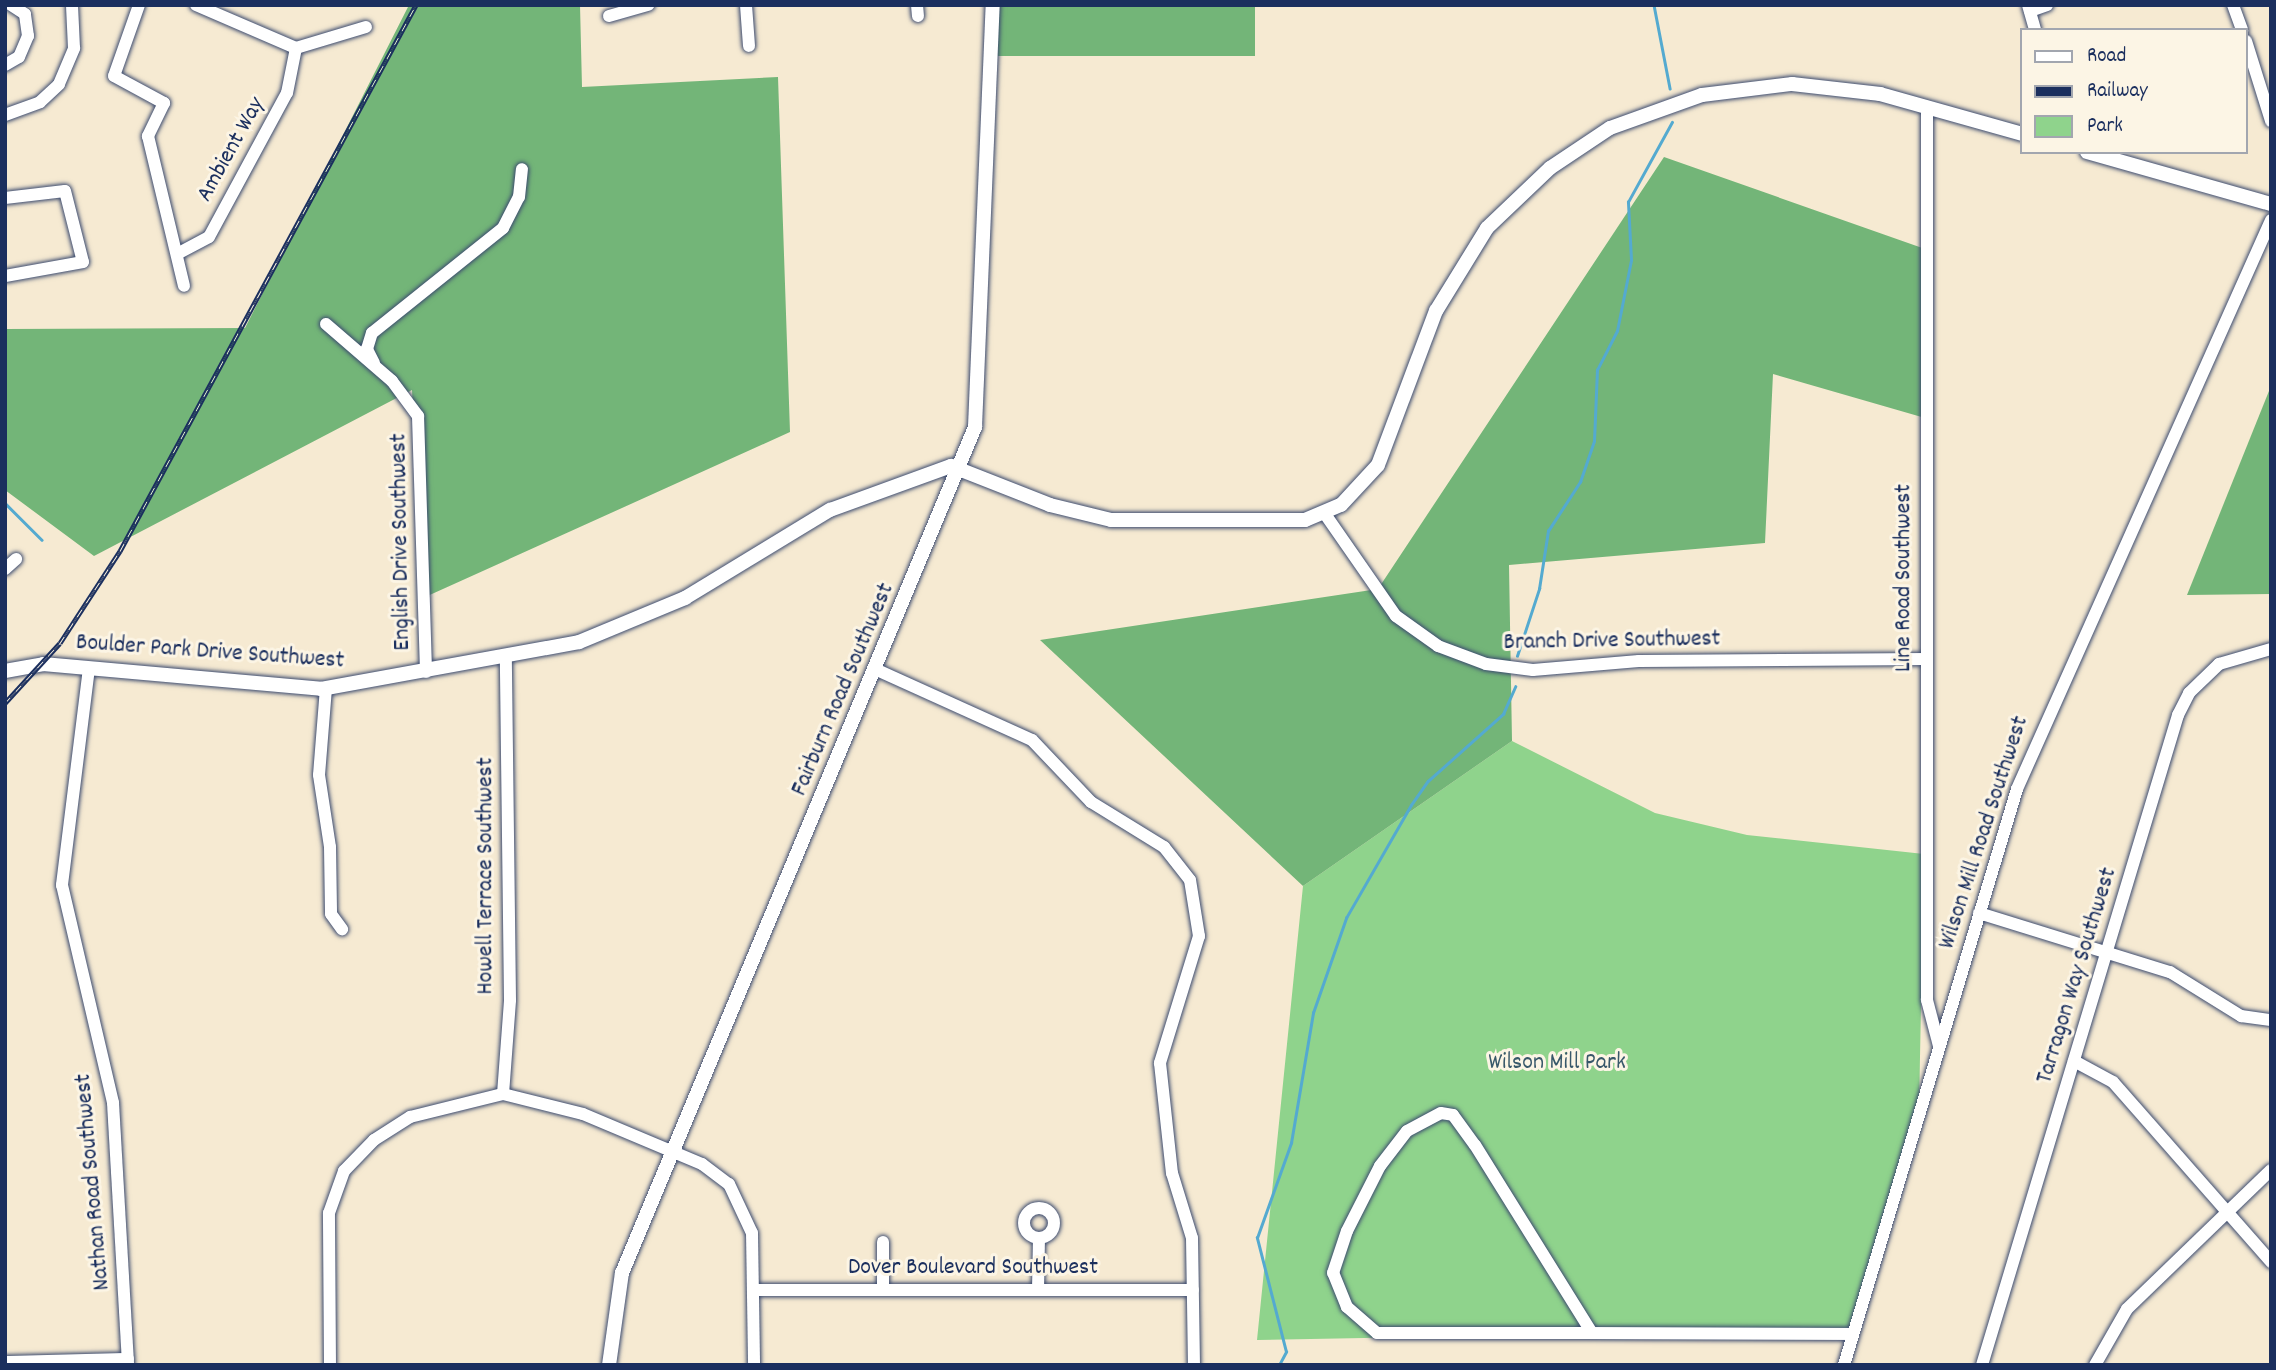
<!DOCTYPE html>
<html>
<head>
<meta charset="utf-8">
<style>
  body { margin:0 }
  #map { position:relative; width:2276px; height:1370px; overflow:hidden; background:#f6ead2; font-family:Dekko,sans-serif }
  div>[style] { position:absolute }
  .green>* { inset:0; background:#8fd38c }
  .forest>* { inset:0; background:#73b578; transform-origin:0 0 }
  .stream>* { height:2.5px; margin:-1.25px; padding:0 1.25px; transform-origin:1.25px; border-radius:1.25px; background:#54aad0 }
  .roads { filter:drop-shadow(0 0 2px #3c4b6f) drop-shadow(0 0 2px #3c4b6f) }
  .minor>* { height:12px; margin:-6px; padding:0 6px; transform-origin:6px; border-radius:6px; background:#fff }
  .minor>.ring { margin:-6px; padding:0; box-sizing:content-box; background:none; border:12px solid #fff; border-radius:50% }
  .tertiary>* { height:14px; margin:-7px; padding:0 7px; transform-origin:7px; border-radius:7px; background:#fff }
  .rail>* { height:5px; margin-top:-2.5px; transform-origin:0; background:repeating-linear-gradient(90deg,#fcf5e5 0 8px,#1b2f5e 0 16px); box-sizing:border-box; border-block:2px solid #1b2f5e }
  span { translate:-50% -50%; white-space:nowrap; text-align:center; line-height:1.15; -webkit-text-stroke:6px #fcf5e5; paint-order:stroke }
  .street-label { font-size:24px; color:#1b2f5e }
  .park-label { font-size:24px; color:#38586a }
  .frame { position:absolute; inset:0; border:7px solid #1b2f5e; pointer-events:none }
  .legend { position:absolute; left:2020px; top:28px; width:228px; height:126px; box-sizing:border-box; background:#fcf5e5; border:2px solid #a2a6af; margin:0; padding:9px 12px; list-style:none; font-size:21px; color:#1b2f5e }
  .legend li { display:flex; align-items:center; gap:14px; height:35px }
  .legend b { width:35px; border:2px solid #a2a6af }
</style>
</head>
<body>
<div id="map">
  <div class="green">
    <i style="clip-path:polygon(1512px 741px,1655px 813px,1747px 835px,1924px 854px,1919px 1108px,1852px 1339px,1689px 1332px,1257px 1340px,1303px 886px)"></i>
  </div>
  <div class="forest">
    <i style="clip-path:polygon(409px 5px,580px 5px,582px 87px,778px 77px,790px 432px,423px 598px,412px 390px,94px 556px,5px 490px,5px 329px,245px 328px)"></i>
    <i style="left:997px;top:5px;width:258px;height:51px"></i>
    <i style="clip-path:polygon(1664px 157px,1928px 250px,1932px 420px,1773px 374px,1765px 543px,1509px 565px,1512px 741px,1303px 886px,1040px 640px,1378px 589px)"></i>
    <i style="clip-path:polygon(2271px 386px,2271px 594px,2187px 595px)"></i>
  </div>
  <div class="stream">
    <i style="left:1654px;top:5px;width:85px;rotate:79.1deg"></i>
    <i style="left:5px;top:503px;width:52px;rotate:45deg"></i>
    <i style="left:1517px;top:656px;width:71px;rotate:-71.8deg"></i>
    <i style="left:1539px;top:589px;width:59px;rotate:-81.2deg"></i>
    <i style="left:1548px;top:531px;width:59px;rotate:-56.9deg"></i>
    <i style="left:1580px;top:482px;width:43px;rotate:-71.1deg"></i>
    <i style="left:1594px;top:441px;width:71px;rotate:-87.6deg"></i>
    <i style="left:1597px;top:370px;width:44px;rotate:-62.9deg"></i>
    <i style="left:1617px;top:331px;width:72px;rotate:-78.8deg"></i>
    <i style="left:1631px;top:260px;width:58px;rotate:-93deg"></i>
    <i style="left:1628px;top:202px;width:91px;rotate:-61.2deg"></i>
    <i style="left:1279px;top:1365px;width:15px;rotate:-62deg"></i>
    <i style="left:1286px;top:1352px;width:118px;rotate:-104.3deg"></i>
    <i style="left:1257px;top:1238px;width:101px;rotate:-70.3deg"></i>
    <i style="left:1291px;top:1143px;width:132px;rotate:-80.4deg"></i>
    <i style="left:1313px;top:1013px;width:101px;rotate:-70.8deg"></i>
    <i style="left:1346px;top:918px;width:130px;rotate:-60.1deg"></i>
    <i style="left:1411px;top:805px;width:29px;rotate:-55deg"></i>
    <i style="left:1428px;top:781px;width:101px;rotate:-41.8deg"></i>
    <i style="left:1503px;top:714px;width:30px;rotate:-66deg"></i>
  </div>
  <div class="roads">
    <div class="minor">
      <i style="left:139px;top:5px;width:75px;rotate:109.4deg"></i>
      <i style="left:114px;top:76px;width:57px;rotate:28.4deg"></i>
      <i style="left:164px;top:103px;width:37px;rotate:116deg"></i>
      <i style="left:148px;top:136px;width:154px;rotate:76.5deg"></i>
      <i style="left:196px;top:5px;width:109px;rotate:23.3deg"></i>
      <i style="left:296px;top:48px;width:73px;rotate:-16.7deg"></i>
      <i style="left:746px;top:5px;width:41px;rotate:85.8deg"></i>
      <i style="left:917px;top:5px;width:11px;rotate:85deg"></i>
      <i style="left:2028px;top:5px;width:26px;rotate:74deg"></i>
      <i style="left:2233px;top:5px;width:27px;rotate:70deg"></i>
      <i style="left:2030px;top:11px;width:18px;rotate:-19deg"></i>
      <i style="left:609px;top:16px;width:41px;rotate:-15.8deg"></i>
      <i style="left:2246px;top:41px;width:84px;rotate:72.6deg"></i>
      <i style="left:5px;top:65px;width:16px;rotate:-30deg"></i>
      <i style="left:19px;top:57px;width:23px;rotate:-67deg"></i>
      <i style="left:28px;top:36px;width:22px;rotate:-98deg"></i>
      <i style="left:25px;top:14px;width:17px;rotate:-147deg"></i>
      <i style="left:1927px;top:107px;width:893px;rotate:90deg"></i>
      <i style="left:1927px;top:1000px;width:48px;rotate:75.4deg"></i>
      <i style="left:5px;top:115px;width:37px;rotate:-20deg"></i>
      <i style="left:40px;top:102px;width:26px;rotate:-43deg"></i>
      <i style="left:59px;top:84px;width:39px;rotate:-67deg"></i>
      <i style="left:74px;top:48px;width:43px;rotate:-92.7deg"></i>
      <i style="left:5px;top:198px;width:60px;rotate:-6.7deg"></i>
      <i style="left:65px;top:191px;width:73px;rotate:75.8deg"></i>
      <i style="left:83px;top:262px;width:79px;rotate:169.8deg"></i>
      <i style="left:177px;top:254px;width:36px;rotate:-28deg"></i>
      <i style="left:209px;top:237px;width:164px;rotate:-61.6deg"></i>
      <i style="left:287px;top:93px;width:46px;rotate:-78.7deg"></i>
      <i style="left:326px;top:324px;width:87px;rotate:40.8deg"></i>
      <i style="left:392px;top:381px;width:44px;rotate:53.4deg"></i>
      <i style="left:418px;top:416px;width:256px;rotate:88.2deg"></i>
      <i style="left:374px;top:363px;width:16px;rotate:-117deg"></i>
      <i style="left:367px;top:349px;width:17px;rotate:-73deg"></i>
      <i style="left:372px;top:333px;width:168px;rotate:-38.7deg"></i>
      <i style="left:503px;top:228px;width:35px;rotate:-63deg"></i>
      <i style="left:519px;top:197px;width:28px;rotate:-84deg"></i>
      <i style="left:1325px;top:514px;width:124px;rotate:55.2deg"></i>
      <i style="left:1396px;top:616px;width:52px;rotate:35.5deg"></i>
      <i style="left:1438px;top:646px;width:51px;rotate:20.6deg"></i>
      <i style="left:1486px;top:664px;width:47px;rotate:7.3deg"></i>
      <i style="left:1533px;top:670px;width:106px;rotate:-4.9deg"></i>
      <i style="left:1639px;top:661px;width:287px;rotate:-0.4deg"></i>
      <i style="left:5px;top:569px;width:15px;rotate:-42deg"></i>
      <i style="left:89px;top:668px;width:219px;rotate:97.1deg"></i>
      <i style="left:62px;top:885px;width:224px;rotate:76.8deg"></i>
      <i style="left:113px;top:1103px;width:262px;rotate:86.7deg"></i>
      <i style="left:877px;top:670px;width:170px;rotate:24.3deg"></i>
      <i style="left:1032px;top:740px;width:86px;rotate:46.4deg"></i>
      <i style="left:1091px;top:802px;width:86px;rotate:31.7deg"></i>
      <i style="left:1164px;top:847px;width:42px;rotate:51.8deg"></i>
      <i style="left:1190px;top:880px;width:57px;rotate:80.9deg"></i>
      <i style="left:1199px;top:936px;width:133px;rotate:107.1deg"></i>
      <i style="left:1160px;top:1063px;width:111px;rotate:83.8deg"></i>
      <i style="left:1172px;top:1173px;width:68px;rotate:72.9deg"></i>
      <i style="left:1192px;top:1238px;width:127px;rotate:89.1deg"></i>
      <i style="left:326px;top:688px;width:87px;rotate:94.6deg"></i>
      <i style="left:319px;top:775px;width:73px;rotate:81.3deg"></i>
      <i style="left:330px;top:847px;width:67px;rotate:89.1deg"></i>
      <i style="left:331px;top:914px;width:19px;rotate:54deg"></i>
      <i style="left:1979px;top:913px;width:200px;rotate:17.2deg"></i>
      <i style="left:2170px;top:972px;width:84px;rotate:31.8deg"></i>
      <i style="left:2241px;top:1016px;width:30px;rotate:8deg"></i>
      <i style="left:2074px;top:1061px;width:44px;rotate:28.3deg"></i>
      <i style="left:2113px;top:1082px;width:240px;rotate:48.7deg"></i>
      <i style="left:503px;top:1094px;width:94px;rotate:-85.7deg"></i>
      <i style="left:510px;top:1000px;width:343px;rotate:-90.7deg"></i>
      <i style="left:1441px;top:1113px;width:12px;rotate:9deg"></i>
      <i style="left:1453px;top:1115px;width:37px;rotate:54deg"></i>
      <i style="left:1475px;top:1145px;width:221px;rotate:58.1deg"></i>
      <i style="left:1592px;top:1333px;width:215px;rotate:180deg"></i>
      <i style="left:1377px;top:1333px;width:40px;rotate:-139deg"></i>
      <i style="left:1347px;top:1307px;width:37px;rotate:-112deg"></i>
      <i style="left:1333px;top:1273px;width:44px;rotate:-71.6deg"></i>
      <i style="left:1347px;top:1231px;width:73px;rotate:-63.1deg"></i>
      <i style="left:1380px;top:1166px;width:44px;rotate:-52.4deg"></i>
      <i style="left:1407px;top:1131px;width:38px;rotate:-28deg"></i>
      <i class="ring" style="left:1024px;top:1208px;width:18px;height:18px"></i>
      <i style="left:883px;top:1242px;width:48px;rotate:90deg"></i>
      <i style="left:753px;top:1290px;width:440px"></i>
      <i style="left:1038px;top:1290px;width:52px;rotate:-88.9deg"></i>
      <i style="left:1592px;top:1333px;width:261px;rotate:0.2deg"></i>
      <i style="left:5px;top:1362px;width:123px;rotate:-1.4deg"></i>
      <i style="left:330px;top:1365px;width:152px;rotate:-90.4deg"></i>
      <i style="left:329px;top:1213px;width:45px;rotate:-70.3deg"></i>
      <i style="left:344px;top:1171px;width:43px;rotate:-45.9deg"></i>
      <i style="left:374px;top:1140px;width:43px;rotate:-32.6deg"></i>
      <i style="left:410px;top:1117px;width:96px;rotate:-13.9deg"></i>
      <i style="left:503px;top:1094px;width:82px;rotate:14deg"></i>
      <i style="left:583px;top:1114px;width:129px;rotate:22.8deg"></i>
      <i style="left:702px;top:1164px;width:34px;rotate:37deg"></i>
      <i style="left:729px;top:1184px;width:54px;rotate:64.9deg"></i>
      <i style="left:752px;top:1233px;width:132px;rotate:89.1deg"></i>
      <i style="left:1844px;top:1365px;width:601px;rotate:-73.28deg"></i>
      <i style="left:2017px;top:789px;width:623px;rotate:-65.94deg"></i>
      <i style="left:1982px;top:1365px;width:679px;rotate:-73.22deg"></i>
      <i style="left:2178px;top:715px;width:25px;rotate:-63deg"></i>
      <i style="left:2189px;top:693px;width:42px;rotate:-44deg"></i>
      <i style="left:2219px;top:664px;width:54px;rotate:-16.1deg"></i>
      <i style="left:2095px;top:1365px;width:64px;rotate:-60.3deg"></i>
      <i style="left:2127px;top:1309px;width:200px;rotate:-44deg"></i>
    </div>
    <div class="tertiary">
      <i style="left:2087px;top:152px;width:191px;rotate:15.8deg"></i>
      <i style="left:5px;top:671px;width:39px;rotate:-10deg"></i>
      <i style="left:43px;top:664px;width:279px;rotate:5.1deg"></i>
      <i style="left:321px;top:689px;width:262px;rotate:-10.3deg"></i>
      <i style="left:579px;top:642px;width:115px;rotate:-22.5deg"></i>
      <i style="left:685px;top:598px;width:170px;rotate:-31.3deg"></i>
      <i style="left:830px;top:510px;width:129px;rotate:-20deg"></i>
      <i style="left:951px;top:466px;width:106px;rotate:21.5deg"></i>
      <i style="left:1050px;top:505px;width:63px;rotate:13.8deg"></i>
      <i style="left:1111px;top:520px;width:194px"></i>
      <i style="left:1305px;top:520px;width:39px;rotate:-23deg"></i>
      <i style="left:1341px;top:505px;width:54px;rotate:-47.2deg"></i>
      <i style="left:1378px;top:465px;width:165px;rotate:-69.4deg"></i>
      <i style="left:1436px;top:311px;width:97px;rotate:-58.4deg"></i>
      <i style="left:1487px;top:228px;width:87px;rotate:-43.6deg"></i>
      <i style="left:1550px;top:168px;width:72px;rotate:-33.7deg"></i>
      <i style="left:1610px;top:128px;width:98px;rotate:-19.7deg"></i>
      <i style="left:1702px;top:95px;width:91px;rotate:-7deg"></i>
      <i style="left:1792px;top:84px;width:89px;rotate:6.5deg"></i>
      <i style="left:1880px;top:94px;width:148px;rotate:15.7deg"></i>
      <i style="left:609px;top:1365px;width:93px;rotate:-82deg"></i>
      <i style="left:622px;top:1273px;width:917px;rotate:-67.35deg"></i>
      <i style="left:975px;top:427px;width:422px;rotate:-87.6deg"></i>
    </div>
  </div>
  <div class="rail">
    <i style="left:5px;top:703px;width:81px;rotate:-47.5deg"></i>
    <i style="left:60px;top:643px;width:110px;rotate:-56.9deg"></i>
    <i style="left:120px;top:551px;width:621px;rotate:-61.54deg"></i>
  </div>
  <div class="street-label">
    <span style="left:232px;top:150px;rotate:-61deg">Ambient Way</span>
    <span style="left:402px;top:542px;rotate:-91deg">English Drive Southwest</span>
    <span style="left:1905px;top:578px;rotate:-90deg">Line Road Southwest</span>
    <span style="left:1612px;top:642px;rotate:-1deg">Branch Drive Southwest</span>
    <span style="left:210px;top:653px;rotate:4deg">Boulder Park Drive Southwest</span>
    <span style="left:844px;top:690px;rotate:-67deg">Fairburn Road Southwest</span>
    <span style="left:1985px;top:833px;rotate:-72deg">Wilson Mill Road Southwest</span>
    <span style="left:487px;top:876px;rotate:-90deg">Howell Terrace Southwest</span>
    <span style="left:2078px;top:976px;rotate:-73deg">Tarragon Way Southwest</span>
    <span style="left:94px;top:1182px;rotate:-95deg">Nathan Road Southwest</span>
    <span style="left:973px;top:1269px">Dover Boulevard Southwest</span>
  </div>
  <div class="park-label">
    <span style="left:1557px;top:1064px">Wilson Mill Park</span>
  </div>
  <div class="frame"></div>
  <ul class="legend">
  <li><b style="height:9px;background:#fff"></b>Road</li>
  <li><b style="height:9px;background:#1b2f5e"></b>Railway</li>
  <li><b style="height:19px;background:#8fd38c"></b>Park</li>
  </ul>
</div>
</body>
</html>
